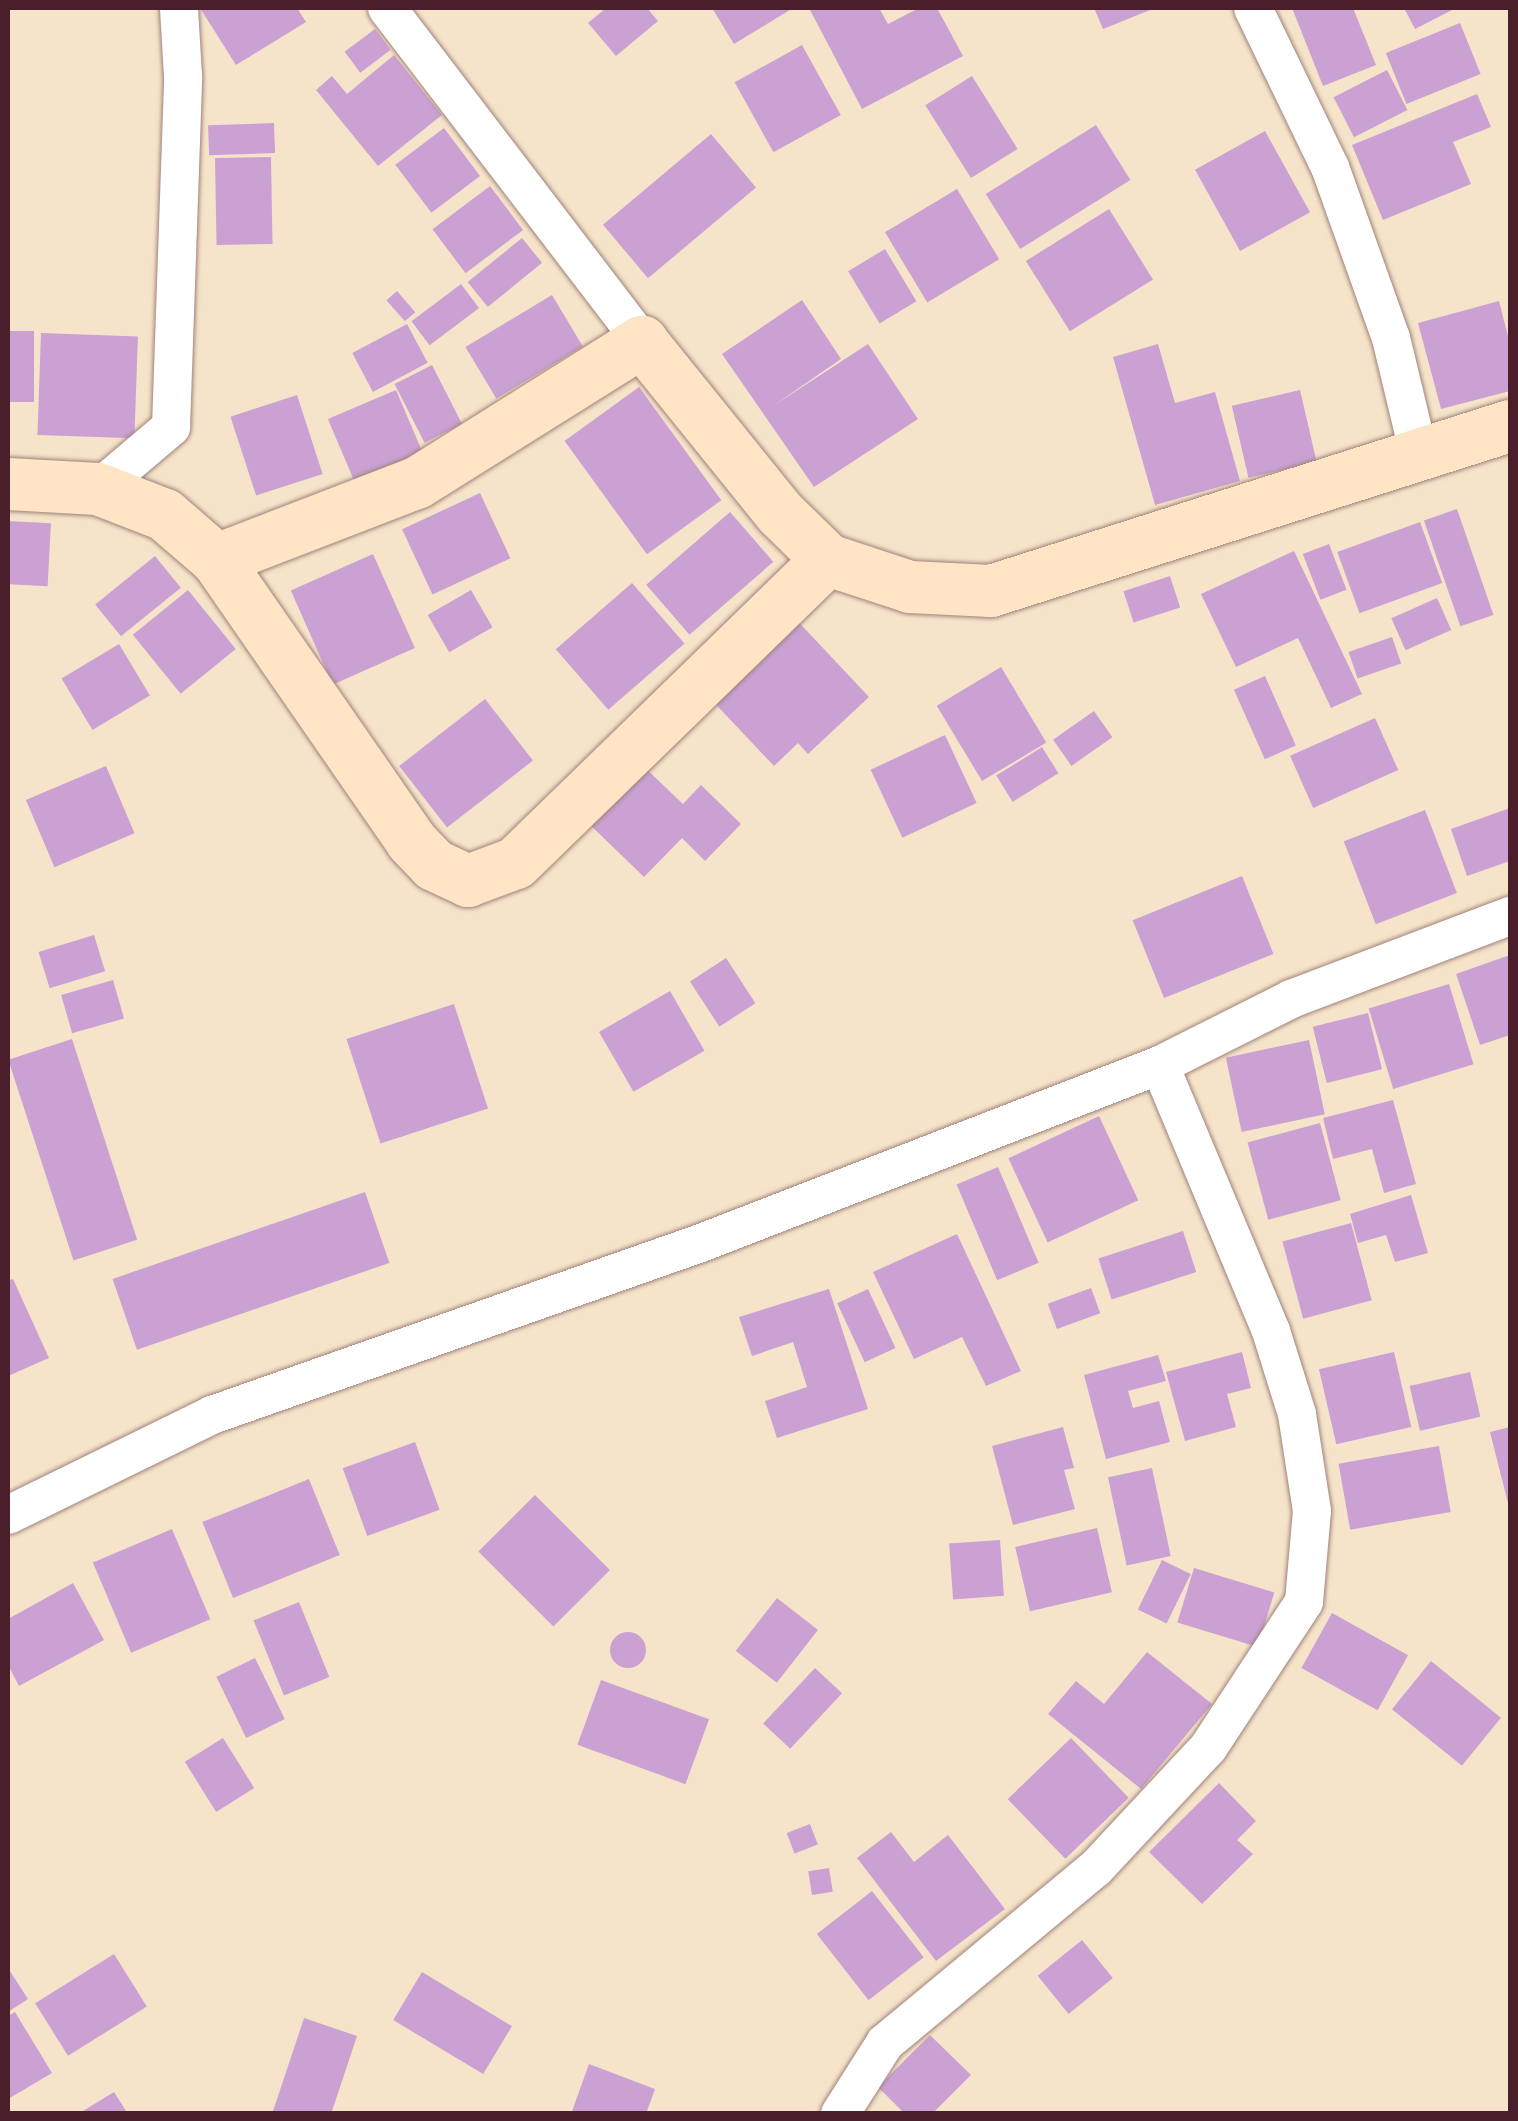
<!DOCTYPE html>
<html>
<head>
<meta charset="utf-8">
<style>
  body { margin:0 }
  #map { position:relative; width:1518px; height:2121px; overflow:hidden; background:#f6e4ca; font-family:"Libre Caslon Text",serif }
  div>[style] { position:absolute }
  .building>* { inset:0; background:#cba1d4; transform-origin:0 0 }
  .round { border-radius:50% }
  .roads { filter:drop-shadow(0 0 2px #a0827a) drop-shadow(0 0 2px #a0827a) }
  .street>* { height:38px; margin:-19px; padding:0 19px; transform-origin:19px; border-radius:19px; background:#fff }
  .secondary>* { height:52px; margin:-26px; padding:0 26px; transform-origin:26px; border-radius:26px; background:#ffe4c6 }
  span { translate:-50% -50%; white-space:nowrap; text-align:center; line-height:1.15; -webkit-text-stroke:8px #fcf5e5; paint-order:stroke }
  .frame { position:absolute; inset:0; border:10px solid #4a1f2b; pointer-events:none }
</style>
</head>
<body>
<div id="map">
  <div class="building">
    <i style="clip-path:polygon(200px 8px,297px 8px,306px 22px,236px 65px)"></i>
    <i style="clip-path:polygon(606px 8px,647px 8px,658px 21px,616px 56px,588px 23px)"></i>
    <i style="clip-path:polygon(712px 8px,793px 8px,734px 44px)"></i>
    <i style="clip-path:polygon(809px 8px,879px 8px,888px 24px,919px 8px,937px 8px,963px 56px,862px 109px)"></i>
    <i style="clip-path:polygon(1094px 8px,1155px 8px,1103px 29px)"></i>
    <i style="clip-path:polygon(1292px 8px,1353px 8px,1376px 65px,1323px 86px)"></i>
    <i style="clip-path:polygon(1404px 8px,1456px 8px,1415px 29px)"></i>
    <i style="left:1460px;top:23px;width:55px;height:80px;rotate:68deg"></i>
    <i style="left:375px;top:29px;width:26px;height:38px;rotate:53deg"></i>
    <i style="left:802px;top:45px;width:80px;height:77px;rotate:61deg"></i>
    <i style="clip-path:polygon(394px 55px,442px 115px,378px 166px,316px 90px,332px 76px,347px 94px)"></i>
    <i style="left:1387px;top:70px;width:45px;height:60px;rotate:63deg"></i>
    <i style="left:972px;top:76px;width:86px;height:55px;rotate:58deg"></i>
    <i style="clip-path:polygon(1477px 94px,1491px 127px,1453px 142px,1471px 184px,1383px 220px,1352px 145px)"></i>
    <i style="left:274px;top:123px;width:30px;height:66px;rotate:88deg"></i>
    <i style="left:1096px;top:125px;width:65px;height:130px;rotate:58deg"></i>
    <i style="left:444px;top:128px;width:60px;height:61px;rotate:53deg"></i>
    <i style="left:1265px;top:131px;width:93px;height:80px;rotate:61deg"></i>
    <i style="left:711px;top:134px;width:70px;height:141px;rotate:50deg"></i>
    <i style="left:271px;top:157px;width:87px;height:56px;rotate:89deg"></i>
    <i style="left:490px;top:186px;width:55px;height:72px;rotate:53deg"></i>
    <i style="left:957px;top:189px;width:82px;height:84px;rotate:59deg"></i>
    <i style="left:1109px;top:209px;width:83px;height:98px;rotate:58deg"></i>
    <i style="left:522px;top:238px;width:32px;height:70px;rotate:51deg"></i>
    <i style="left:885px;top:249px;width:61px;height:43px;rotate:59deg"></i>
    <i style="left:461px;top:284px;width:30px;height:62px;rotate:53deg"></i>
    <i style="left:397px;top:291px;width:28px;height:14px;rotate:49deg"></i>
    <i style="left:552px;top:295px;width:60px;height:101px;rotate:59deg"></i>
    <i style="clip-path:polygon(802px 300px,841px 359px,773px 406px,868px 344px,918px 419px,814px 487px,722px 354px)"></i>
    <i style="clip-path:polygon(1499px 301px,1510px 344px,1510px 391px,1441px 409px,1418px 323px)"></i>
    <i style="left:407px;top:324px;width:44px;height:62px;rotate:62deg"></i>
    <i style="left:8px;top:331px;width:26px;height:71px"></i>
    <i style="left:41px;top:333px;width:97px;height:102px;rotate:2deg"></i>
    <i style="clip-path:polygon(1158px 344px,1175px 403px,1215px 392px,1240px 481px,1155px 505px,1113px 357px)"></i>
    <i style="left:432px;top:365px;width:66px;height:42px;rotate:63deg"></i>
    <i style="left:639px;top:387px;width:140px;height:92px;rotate:54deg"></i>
    <i style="left:396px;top:390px;width:74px;height:74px;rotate:67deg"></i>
    <i style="left:1300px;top:390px;width:74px;height:70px;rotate:77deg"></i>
    <i style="left:297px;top:395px;width:83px;height:70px;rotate:72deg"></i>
    <i style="left:480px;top:493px;width:72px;height:86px;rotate:65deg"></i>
    <i style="left:1457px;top:509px;width:112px;height:35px;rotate:71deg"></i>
    <i style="left:730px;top:512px;width:66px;height:111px;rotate:49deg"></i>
    <i style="left:8px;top:521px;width:43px;height:63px;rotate:3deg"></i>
    <i style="left:1420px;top:522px;width:65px;height:88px;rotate:70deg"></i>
    <i style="left:1329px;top:544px;width:49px;height:28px;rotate:69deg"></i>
    <i style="clip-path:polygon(1294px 551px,1362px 694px,1331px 708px,1298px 638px,1236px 667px,1201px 594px)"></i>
    <i style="left:373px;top:554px;width:103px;height:90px;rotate:66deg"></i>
    <i style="left:155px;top:556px;width:41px;height:77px;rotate:51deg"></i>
    <i style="left:1170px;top:576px;width:33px;height:49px;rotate:72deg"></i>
    <i style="left:632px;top:583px;width:80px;height:101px;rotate:49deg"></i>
    <i style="left:188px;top:590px;width:76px;height:71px;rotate:51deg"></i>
    <i style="left:471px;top:590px;width:43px;height:50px;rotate:60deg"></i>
    <i style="left:1437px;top:598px;width:35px;height:50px;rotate:66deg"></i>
    <i style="clip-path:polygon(792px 615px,869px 697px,808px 754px,798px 743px,774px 766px,707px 695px)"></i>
    <i style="left:1392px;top:637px;width:28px;height:46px;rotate:71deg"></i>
    <i style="left:119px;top:644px;width:60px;height:67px;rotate:59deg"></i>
    <i style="left:1001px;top:667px;width:88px;height:75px;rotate:59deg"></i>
    <i style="left:1265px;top:676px;width:76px;height:34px;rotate:66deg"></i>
    <i style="left:485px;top:699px;width:78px;height:109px;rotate:52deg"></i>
    <i style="left:1094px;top:711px;width:32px;height:50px;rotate:55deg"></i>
    <i style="left:1375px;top:718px;width:57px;height:93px;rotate:66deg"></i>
    <i style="left:945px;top:735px;width:75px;height:82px;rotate:65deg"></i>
    <i style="left:1042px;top:747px;width:31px;height:54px;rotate:58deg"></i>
    <i style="clip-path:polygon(639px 762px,683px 804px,701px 785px,741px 824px,705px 861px,682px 838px,644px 877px,584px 819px)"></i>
    <i style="left:106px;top:766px;width:73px;height:87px;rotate:67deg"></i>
    <i style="clip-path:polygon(1510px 808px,1510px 861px,1467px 876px,1451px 829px)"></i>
    <i style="left:1425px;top:810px;width:89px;height:87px;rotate:69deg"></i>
    <i style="left:1242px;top:876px;width:84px;height:118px;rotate:68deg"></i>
    <i style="left:94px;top:935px;width:38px;height:58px;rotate:73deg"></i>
    <i style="clip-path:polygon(1510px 955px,1510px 1035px,1480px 1045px,1456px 974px)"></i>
    <i style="left:726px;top:958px;width:54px;height:43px;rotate:57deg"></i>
    <i style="left:113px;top:980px;width:40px;height:54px;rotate:74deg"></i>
    <i style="left:1449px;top:984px;width:84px;height:84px;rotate:73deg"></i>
    <i style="left:670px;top:991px;width:69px;height:82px;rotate:60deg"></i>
    <i style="left:454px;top:1004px;width:110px;height:113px;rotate:72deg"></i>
    <i style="left:1368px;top:1013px;width:58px;height:57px;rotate:76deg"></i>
    <i style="left:72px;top:1039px;width:211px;height:67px;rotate:72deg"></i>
    <i style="left:1309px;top:1040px;width:76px;height:85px;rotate:78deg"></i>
    <i style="clip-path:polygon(1393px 1100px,1416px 1184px,1384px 1193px,1372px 1149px,1333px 1159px,1323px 1118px)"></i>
    <i style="left:1099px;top:1116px;width:93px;height:100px;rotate:65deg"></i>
    <i style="left:1320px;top:1123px;width:80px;height:75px;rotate:75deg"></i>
    <i style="left:998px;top:1167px;width:104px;height:45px;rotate:67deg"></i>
    <i style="left:365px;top:1192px;width:75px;height:267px;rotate:71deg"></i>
    <i style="clip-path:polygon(1411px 1195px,1428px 1253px,1395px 1262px,1386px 1235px,1358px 1243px,1350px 1214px)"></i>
    <i style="left:1351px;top:1223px;width:80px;height:71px;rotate:75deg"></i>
    <i style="left:1183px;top:1231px;width:43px;height:89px;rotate:72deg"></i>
    <i style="clip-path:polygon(957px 1234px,1021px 1371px,986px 1386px,962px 1337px,914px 1359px,873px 1272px)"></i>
    <i style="clip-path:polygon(13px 1279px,49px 1358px,8px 1376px,8px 1281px)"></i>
    <i style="left:1091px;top:1288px;width:27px;height:46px;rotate:70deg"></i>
    <i style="clip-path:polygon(829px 1289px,868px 1409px,777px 1438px,765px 1401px,807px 1387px,793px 1342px,752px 1356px,739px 1317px)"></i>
    <i style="left:868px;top:1289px;width:65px;height:34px;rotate:65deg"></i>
    <i style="clip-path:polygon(1242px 1352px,1251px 1388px,1227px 1394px,1236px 1427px,1185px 1441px,1166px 1372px)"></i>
    <i style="left:1394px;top:1352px;width:77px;height:77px;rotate:77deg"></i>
    <i style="clip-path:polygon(1158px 1355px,1166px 1381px,1128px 1391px,1133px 1408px,1159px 1401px,1170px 1442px,1106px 1459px,1084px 1375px)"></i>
    <i style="left:1470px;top:1372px;width:46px;height:62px;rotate:77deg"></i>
    <i style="clip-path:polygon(1063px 1427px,1074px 1468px,1064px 1470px,1075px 1509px,1013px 1525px,992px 1446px)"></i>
    <i style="clip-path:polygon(1510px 1427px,1510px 1506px,1509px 1507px,1490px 1432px)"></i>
    <i style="left:415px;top:1442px;width:72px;height:77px;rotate:70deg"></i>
    <i style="left:1439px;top:1446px;width:67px;height:102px;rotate:80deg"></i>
    <i style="left:1152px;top:1468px;width:90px;height:45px;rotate:78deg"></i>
    <i style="left:309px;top:1479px;width:82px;height:115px;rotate:68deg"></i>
    <i style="left:535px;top:1495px;width:106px;height:80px;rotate:45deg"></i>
    <i style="left:1097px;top:1528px;width:66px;height:84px;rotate:77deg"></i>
    <i style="left:172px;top:1529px;width:98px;height:86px;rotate:67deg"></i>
    <i style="left:1000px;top:1540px;width:56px;height:51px;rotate:86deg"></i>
    <i style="left:1162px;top:1560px;width:32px;height:55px;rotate:26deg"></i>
    <i style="left:1194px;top:1568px;width:84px;height:57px;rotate:17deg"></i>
    <i style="clip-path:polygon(73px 1583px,104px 1640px,19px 1686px,8px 1665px,8px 1619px)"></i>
    <i style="left:777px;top:1598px;width:52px;height:67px;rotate:38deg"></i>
    <i style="left:299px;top:1602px;width:81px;height:49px;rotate:68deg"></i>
    <i style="left:1332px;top:1613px;width:87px;height:63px;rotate:29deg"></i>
    <i class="round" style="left:610px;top:1632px;width:36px;height:36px"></i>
    <i style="clip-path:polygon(1147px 1652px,1212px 1704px,1141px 1789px,1048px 1714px,1076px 1681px,1104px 1704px)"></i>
    <i style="left:255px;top:1658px;width:68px;height:43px;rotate:64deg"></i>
    <i style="left:1431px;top:1661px;width:90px;height:62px;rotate:39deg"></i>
    <i style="left:815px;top:1668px;width:37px;height:76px;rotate:43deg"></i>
    <i style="left:601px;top:1680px;width:115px;height:69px;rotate:20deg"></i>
    <i style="left:223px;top:1738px;width:59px;height:45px;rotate:58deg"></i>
    <i style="left:1071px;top:1738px;width:83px;height:88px;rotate:46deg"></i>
    <i style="clip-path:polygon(1219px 1783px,1256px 1821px,1237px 1840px,1253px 1854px,1202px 1904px,1149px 1852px)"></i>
    <i style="left:810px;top:1824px;width:22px;height:25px;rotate:69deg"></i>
    <i style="clip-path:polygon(891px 1832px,914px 1862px,948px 1835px,1005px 1909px,936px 1961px,857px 1858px)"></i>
    <i style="left:829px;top:1868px;width:24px;height:21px;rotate:81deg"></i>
    <i style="left:872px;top:1891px;width:84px;height:70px;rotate:52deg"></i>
    <i style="left:1082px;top:1940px;width:49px;height:57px;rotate:51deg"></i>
    <i style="left:114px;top:1954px;width:62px;height:93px;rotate:58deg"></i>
    <i style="clip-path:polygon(8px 1968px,28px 1999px,8px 2012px)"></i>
    <i style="left:422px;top:1972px;width:105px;height:56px;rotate:31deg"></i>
    <i style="clip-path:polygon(15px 2012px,52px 2073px,8px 2099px,8px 2016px)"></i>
    <i style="clip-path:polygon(304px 2018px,357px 2036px,331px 2114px,272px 2114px)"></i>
    <i style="clip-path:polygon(930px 2035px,971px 2075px,932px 2114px,905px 2114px,878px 2087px)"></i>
    <i style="clip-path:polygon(589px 2064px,655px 2089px,646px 2114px,571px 2114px)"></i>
    <i style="clip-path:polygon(114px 2092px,128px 2114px,78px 2114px)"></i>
  </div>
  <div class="roads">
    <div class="street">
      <i style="left:387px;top:8px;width:420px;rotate:52.6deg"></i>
      <i style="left:1253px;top:8px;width:177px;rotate:64.2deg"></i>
      <i style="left:1330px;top:167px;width:182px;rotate:70.4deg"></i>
      <i style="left:1391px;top:338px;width:120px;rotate:76.5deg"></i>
      <i style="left:98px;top:489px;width:96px;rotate:-40.3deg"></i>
      <i style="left:171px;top:427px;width:351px;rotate:-88deg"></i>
      <i style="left:183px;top:76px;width:68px;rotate:-93.4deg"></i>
      <i style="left:8px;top:1515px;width:227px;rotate:-26.1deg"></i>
      <i style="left:212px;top:1415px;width:518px;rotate:-19.38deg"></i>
      <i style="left:701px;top:1243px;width:492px;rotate:-21.2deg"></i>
      <i style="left:1160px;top:1065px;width:147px;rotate:-26.7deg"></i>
      <i style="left:1291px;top:999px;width:234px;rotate:-20.8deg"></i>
      <i style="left:840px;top:2114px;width:84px;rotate:-57.6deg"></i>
      <i style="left:885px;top:2043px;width:274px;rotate:-39.7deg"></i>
      <i style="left:1096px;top:1868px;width:164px;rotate:-47deg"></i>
      <i style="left:1208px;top:1748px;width:175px;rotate:-56.7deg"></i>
      <i style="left:1304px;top:1602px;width:91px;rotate:-85deg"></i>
      <i style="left:1312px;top:1511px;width:98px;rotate:-98.8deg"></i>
      <i style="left:1297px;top:1414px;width:87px;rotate:-107.4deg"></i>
      <i style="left:1271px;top:1331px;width:288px;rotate:-112.7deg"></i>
    </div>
    <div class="secondary">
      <i style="left:8px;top:484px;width:90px;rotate:3.2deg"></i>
      <i style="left:98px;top:489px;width:72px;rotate:21.2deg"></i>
      <i style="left:165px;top:515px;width:69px;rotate:40.9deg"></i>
      <i style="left:217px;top:560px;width:343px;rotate:55.3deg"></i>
      <i style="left:412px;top:842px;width:32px;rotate:46deg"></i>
      <i style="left:434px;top:865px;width:38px;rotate:25deg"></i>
      <i style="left:468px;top:881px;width:51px;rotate:-20.6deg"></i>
      <i style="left:516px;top:863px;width:435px;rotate:-44.2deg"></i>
      <i style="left:217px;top:560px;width:214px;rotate:-21.1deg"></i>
      <i style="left:417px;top:483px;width:266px;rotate:-32.1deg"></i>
      <i style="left:642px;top:342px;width:221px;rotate:51.1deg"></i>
      <i style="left:781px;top:514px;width:66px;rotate:44.4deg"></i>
      <i style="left:828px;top:560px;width:86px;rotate:18.2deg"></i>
      <i style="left:910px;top:587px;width:81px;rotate:2.8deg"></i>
      <i style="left:991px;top:591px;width:545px;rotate:-17.64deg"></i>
    </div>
  </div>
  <div class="frame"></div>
</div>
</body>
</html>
